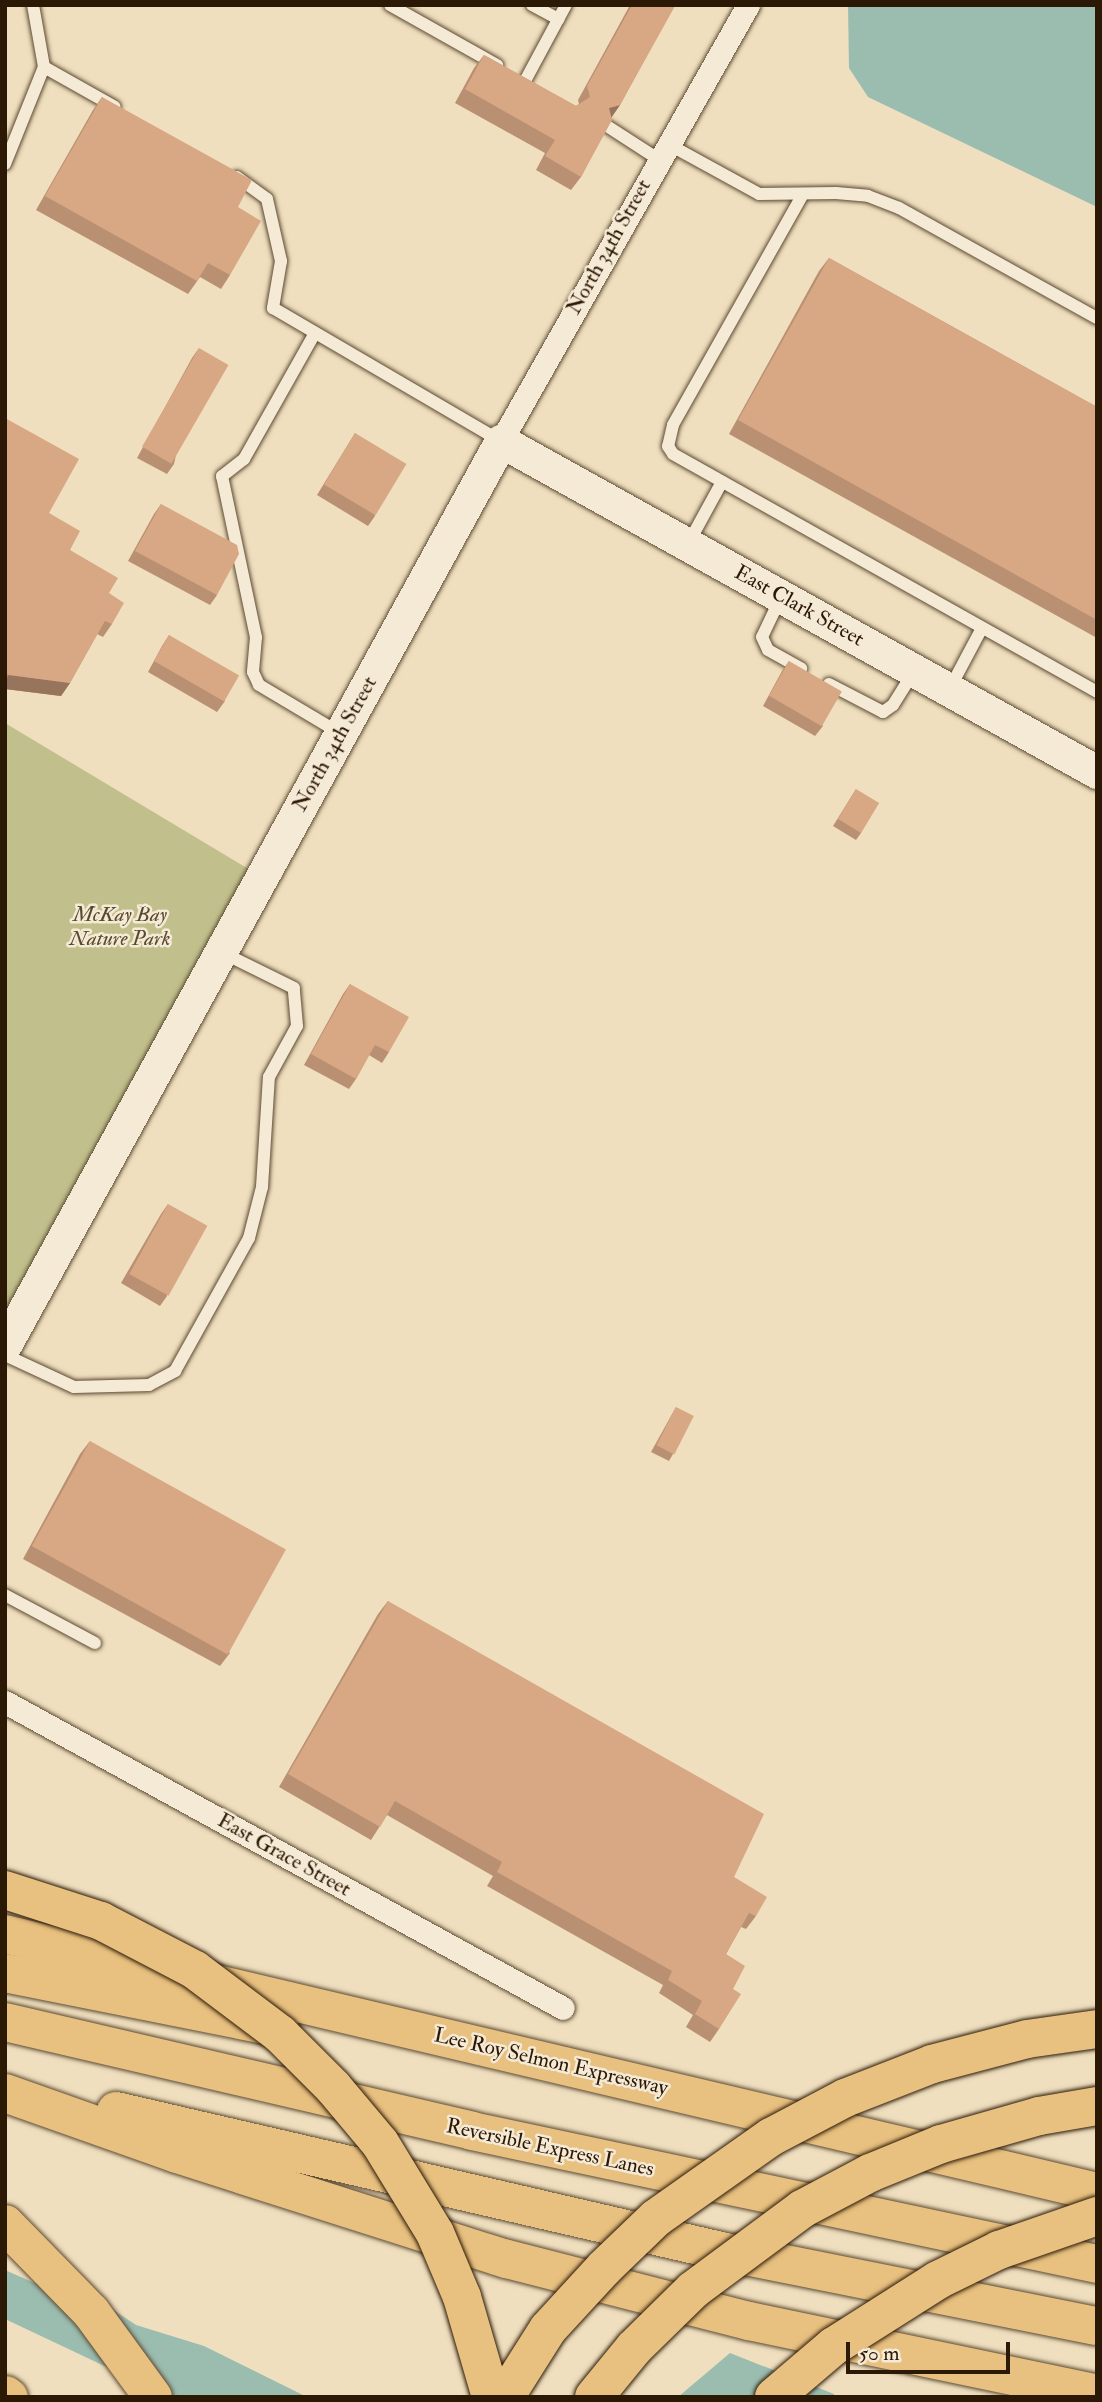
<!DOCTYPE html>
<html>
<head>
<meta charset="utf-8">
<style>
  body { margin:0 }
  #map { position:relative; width:1102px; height:2402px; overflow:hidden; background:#efdfbe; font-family:"IM FELL Double Pica",serif }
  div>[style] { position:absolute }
  .green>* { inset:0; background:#c1c08c }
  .water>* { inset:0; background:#9abdb0 }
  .roads { filter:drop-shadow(0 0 2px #5c4a33) drop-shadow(0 0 2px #5c4a33) }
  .lane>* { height:12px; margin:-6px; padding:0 6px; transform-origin:6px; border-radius:6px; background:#f5ead5 }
  .street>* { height:23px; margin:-11.5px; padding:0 11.5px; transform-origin:11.5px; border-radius:11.5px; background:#f5ead5 }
  .secondary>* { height:33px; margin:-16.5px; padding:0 16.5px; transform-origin:16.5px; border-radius:16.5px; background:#f5ead5 }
  .primary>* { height:37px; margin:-18.5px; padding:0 18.5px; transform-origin:18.5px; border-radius:18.5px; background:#e8c07f }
  .highway>* { height:38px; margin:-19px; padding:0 19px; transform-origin:19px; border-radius:19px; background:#e8c07f }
  .bridges { filter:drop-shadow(0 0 2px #2b1805) drop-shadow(0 0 2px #2b1805) }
  .highway-bridge>* { height:38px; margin:-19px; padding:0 19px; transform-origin:19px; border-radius:19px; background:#e8c07f }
  .wall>* { inset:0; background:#ba9072 }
  .shaded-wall>* { inset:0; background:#97755c }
  .building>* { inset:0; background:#d8a784; transform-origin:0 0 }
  span { translate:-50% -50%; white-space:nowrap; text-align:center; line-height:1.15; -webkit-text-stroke:5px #f5ead5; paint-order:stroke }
  .street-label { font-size:21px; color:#2b1805 }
  .park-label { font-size:21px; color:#584a2e; font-style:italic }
  .frame { position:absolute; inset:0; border:7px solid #2b1805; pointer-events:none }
  .scale { position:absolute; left:846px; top:2342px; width:164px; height:32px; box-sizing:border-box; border:4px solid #2b1805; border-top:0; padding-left:9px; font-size:21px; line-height:24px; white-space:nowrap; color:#2b1805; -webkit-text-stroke:5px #f5ead5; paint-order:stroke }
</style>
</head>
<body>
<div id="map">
  <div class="green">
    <i style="clip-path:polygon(5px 723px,277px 886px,5px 1365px)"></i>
  </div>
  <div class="water">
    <i style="clip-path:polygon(848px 5px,1097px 5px,1097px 207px,868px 97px,849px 68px)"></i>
    <i style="clip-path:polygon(5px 2270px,73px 2300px,106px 2305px,136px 2325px,204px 2346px,307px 2397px,170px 2397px,5px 2319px)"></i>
    <i style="clip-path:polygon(730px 2353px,834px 2394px,834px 2397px,678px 2397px)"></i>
  </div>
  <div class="roads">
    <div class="lane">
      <i style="left:33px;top:5px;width:63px;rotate:79.9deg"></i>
      <i style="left:390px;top:5px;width:123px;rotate:29.3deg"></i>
      <i style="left:532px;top:5px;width:30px;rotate:28deg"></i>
      <i style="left:525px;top:81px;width:86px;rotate:-61.7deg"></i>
      <i style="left:607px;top:126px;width:61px;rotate:32.9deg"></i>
      <i style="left:668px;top:144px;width:104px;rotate:28.8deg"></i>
      <i style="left:759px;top:194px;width:77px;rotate:-0.7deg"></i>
      <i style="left:836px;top:193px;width:32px;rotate:5deg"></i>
      <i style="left:868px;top:196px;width:33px;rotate:21deg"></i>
      <i style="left:899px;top:208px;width:227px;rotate:29.1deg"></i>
      <i style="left:5px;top:164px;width:105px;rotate:-68.1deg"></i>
      <i style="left:44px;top:67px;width:81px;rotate:29.4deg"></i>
      <i style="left:237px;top:177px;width:37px;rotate:36deg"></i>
      <i style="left:267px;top:199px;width:64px;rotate:77.3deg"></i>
      <i style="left:281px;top:261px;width:48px;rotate:99.7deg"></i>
      <i style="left:273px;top:308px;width:264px;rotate:30.3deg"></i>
      <i style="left:803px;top:194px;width:265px;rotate:119.4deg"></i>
      <i style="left:673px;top:425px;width:22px;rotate:103deg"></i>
      <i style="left:668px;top:446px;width:9px;rotate:58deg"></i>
      <i style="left:673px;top:454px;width:486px;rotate:29.3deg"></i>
      <i style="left:315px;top:333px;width:145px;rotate:119.4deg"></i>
      <i style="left:244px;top:459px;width:28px;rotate:142deg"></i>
      <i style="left:222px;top:476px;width:165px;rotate:78.1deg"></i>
      <i style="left:256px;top:637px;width:35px;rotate:95deg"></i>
      <i style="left:253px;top:672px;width:14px;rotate:65deg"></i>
      <i style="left:259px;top:685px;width:94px;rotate:30.7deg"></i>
      <i style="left:688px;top:544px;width:71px;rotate:-61.3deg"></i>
      <i style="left:781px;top:597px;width:44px;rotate:115.4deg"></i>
      <i style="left:762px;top:637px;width:14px;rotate:65deg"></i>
      <i style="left:768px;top:650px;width:38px;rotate:29deg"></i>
      <i style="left:829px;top:684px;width:61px;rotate:27.4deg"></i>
      <i style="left:883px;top:712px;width:12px;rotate:-35deg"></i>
      <i style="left:893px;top:705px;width:38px;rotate:-58deg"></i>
      <i style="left:949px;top:690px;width:70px;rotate:-62deg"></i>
      <i style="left:5px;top:1355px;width:76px;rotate:24.9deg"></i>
      <i style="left:74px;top:1387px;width:75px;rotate:-1.5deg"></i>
      <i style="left:149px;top:1385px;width:30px;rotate:-28deg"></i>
      <i style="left:175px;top:1371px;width:152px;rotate:-60.9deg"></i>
      <i style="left:249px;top:1238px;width:53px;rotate:-75.7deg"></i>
      <i style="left:262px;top:1187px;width:110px;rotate:-86.4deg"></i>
      <i style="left:269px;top:1077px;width:58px;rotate:-61.2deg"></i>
      <i style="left:297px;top:1026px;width:38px;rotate:-95deg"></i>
      <i style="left:294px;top:988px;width:81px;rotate:-153.7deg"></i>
      <i style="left:5px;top:1595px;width:102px;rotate:28.1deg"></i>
    </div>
    <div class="street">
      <i style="left:501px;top:441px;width:501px;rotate:-60.47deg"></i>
      <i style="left:5px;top:1702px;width:636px;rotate:28.74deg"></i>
    </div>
    <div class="secondary">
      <i style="left:5px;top:1345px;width:1031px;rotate:-61.25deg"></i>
      <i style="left:501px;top:441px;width:682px;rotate:29.05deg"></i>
    </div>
    <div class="primary">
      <i style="left:5px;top:2394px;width:5px;rotate:37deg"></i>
    </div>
    <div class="highway">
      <i style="left:5px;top:1934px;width:1122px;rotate:13.29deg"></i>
      <i style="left:5px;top:1973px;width:280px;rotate:11.3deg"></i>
      <i style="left:5px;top:2022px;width:480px;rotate:13.1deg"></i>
      <i style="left:472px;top:2131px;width:639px;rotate:12.01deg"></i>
      <i style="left:5px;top:2093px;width:182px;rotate:19.5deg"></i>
      <i style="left:177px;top:2154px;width:346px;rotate:17.7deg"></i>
      <i style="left:507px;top:2259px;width:250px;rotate:14.4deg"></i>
      <i style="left:749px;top:2321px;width:356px;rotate:11.8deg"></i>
      <i style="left:116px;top:2111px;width:621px;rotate:13.03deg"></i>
      <i style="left:721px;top:2251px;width:383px;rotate:11.3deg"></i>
      <i style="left:5px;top:2224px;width:123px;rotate:45.7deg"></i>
      <i style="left:91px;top:2312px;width:105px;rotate:53.9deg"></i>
    </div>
  </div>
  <div class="bridges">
    <div class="highway-bridge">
      <i style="left:5px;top:1890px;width:101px;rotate:17.9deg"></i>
      <i style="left:101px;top:1921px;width:106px;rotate:27.5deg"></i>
      <i style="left:195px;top:1970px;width:106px;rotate:37deg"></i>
      <i style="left:280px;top:2034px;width:75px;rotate:45deg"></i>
      <i style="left:333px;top:2087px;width:73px;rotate:50deg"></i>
      <i style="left:380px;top:2143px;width:105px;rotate:58.6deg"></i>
      <i style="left:435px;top:2233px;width:69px;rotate:67.1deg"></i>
      <i style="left:462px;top:2297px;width:104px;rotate:73.8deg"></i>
      <i style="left:505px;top:2397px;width:80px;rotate:-57.7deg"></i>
      <i style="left:548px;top:2329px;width:83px;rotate:-47.4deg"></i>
      <i style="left:604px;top:2268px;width:72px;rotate:-43.9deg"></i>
      <i style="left:656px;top:2218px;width:141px;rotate:-35.2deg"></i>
      <i style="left:771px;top:2137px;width:84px;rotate:-27.8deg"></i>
      <i style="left:845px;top:2098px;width:93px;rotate:-21.3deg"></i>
      <i style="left:932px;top:2064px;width:98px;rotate:-14.7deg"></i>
      <i style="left:1027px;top:2039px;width:71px;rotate:-8.1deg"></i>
      <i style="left:594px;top:2397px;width:63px;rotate:-50.8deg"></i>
      <i style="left:634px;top:2348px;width:83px;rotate:-44.5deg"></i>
      <i style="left:693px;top:2290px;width:136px;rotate:-36.6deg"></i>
      <i style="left:802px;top:2209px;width:77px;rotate:-27.9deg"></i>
      <i style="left:870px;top:2173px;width:77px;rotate:-22.2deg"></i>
      <i style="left:941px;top:2144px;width:102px;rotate:-15.9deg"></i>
      <i style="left:1039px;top:2116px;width:59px;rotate:-9.8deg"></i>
      <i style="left:774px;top:2397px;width:79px;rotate:-40.4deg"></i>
      <i style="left:834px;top:2346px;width:123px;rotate:-32.4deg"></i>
      <i style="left:938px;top:2280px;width:68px;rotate:-26.2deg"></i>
      <i style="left:999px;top:2250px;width:104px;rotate:-19.1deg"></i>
    </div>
  </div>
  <div class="wall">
    <i style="clip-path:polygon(630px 5px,674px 5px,620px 105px,611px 118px,581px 177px,571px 190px,536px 170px,545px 153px,455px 103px,474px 68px,484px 55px,576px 106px,579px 104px,578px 100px)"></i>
    <i style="clip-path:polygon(102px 97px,238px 207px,230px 275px,221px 289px,200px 277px,188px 294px,36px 210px,93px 110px)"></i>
    <i style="clip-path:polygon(829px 258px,1097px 407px,1097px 638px,729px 434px,819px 271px)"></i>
    <i style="clip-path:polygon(199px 348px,174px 464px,167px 474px,137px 458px,192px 358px)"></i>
    <i style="clip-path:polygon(5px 418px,49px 513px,70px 550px,109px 593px,112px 624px,103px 637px,97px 634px,70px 683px,61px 696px,5px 689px)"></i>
    <i style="clip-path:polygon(355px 433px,375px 516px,368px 526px,317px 495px)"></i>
    <i style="clip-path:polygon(161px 504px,217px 595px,210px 605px,128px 561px,154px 514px)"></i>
    <i style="clip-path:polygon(169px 635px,225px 701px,217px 712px,148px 672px,162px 646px)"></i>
    <i style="clip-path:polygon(789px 661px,823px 726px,815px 736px,763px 706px,782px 671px)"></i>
    <i style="clip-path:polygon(856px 789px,861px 833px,856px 840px,833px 826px)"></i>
    <i style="clip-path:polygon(350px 984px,389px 1052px,382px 1063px,369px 1055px,356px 1079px,349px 1089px,304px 1065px,343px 994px)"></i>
    <i style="clip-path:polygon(168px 1204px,167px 1296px,160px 1306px,121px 1283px,161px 1214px)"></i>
    <i style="clip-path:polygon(676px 1407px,673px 1454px,669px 1461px,651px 1452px)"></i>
    <i style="clip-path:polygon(90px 1441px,230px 1653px,220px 1666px,23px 1559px,80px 1454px)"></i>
    <i style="clip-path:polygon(388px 1601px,734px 1877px,756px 1916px,746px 1929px,741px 1927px,726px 1954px,733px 1989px,719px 2029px,710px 2042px,686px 2027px,693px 2015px,659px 1993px,663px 1985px,487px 1886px,493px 1876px,387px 1815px,371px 1840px,279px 1787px,378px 1614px)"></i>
  </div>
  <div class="shaded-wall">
    <i style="clip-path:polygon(620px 105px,611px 118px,609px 108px)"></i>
    <i style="clip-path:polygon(9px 675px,70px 683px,61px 696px,5px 689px,5px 681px)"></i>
  </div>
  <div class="building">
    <i style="clip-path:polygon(632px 5px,675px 6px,620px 105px,609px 108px,612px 120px,581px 177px,545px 156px,555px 140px,465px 89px,484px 55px,576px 106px,590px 97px,587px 86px)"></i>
    <i style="clip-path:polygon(102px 97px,252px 180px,238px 207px,261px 221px,230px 275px,208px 263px,197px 281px,45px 196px)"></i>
    <i style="clip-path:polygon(829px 258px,1097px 407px,1097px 620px,738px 420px)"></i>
    <i style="left:199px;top:348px;width:34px;height:114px;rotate:30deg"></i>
    <i style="clip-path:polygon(5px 418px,79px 459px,49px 513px,80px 531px,70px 550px,118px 578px,109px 593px,124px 603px,112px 624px,105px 621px,70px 683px,9px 675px,5px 673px)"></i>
    <i style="left:355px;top:433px;width:60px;height:60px;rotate:31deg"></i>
    <i style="clip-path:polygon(161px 504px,237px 545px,239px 554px,217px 595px,135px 551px)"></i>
    <i style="left:169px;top:635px;width:81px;height:30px;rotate:30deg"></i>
    <i style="left:789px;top:661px;width:61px;height:40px;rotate:30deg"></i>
    <i style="left:856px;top:789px;width:27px;height:35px;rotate:31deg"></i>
    <i style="clip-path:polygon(350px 984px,409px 1017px,389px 1052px,375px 1045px,356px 1079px,311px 1054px)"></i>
    <i style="left:168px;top:1204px;width:45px;height:80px;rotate:29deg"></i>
    <i style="left:676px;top:1407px;width:20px;height:43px;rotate:27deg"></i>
    <i style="left:90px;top:1441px;width:224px;height:120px;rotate:29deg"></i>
    <i style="clip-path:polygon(388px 1601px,764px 1814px,734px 1877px,767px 1897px,756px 1916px,749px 1913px,726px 1954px,745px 1966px,733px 1989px,741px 1994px,719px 2029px,695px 2014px,702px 2001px,668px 1980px,672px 1971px,497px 1872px,502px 1862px,395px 1801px,380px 1827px,288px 1774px)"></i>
  </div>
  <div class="street-label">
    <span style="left:609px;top:247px;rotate:-61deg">North 34th Street</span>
    <span style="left:799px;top:606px;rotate:29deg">East Clark Street</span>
    <span style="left:335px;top:744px;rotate:-61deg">North 34th Street</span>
    <span style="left:284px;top:1855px;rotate:29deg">East Grace Street</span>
    <span style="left:551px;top:2062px;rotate:13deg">Lee Roy Selmon Expressway</span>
    <span style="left:550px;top:2148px;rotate:12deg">Reversible Express Lanes</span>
  </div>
  <div class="park-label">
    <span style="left:120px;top:927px">McKay Bay<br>Nature Park</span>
  </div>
  <div class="frame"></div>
  <div class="scale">50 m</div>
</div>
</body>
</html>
